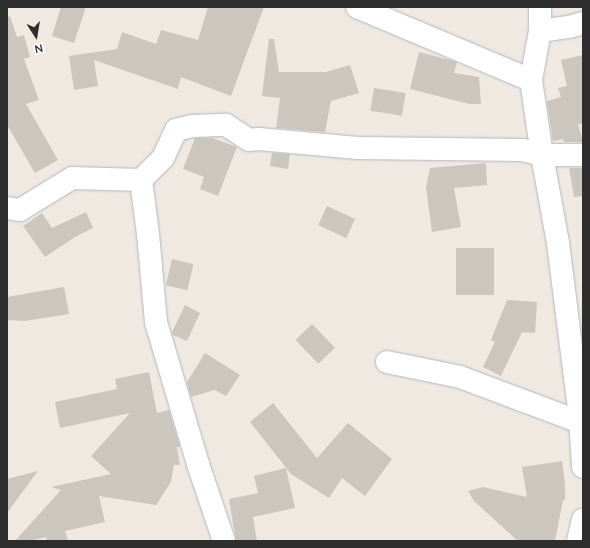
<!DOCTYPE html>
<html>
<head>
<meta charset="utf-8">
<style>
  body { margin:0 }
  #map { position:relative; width:590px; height:548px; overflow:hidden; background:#efe9e1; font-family:"Nunito Sans",sans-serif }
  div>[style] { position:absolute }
  .building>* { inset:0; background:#cbc7bf; transform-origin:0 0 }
  .roads { filter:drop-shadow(0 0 1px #b4b7c1) drop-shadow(0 0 1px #b4b7c1) }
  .minor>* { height:22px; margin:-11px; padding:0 11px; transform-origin:11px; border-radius:11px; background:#fff }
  span { translate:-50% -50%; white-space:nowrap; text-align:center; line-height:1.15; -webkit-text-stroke:3px #fff; paint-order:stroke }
  .frame { position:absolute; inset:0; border:8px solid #2e2e2e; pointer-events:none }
  .north { position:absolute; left:16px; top:16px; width:40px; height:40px; -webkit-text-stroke:3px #fff; paint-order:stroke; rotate:168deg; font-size:11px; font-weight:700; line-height:16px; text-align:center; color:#2e2e2e }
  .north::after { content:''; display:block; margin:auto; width:14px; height:18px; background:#2e2e2e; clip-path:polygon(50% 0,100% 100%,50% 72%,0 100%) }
</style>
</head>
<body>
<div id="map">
  <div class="building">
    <i style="clip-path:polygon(61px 7px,86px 7px,74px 43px,52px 36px)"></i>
    <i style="clip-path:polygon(208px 7px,264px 7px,231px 96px,181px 77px,178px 89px,94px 60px,98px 86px,74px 90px,69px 56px,117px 49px,122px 32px,156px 44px,161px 30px,198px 40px)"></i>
    <i style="clip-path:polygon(10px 16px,17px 37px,24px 35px,30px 57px,24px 59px,39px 100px,26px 104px,58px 160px,35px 173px,7px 125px,7px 17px)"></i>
    <i style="clip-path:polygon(269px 39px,274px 39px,279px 72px,326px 72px,350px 65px,359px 93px,331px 101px,325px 132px,276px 128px,280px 98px,262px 96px)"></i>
    <i style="clip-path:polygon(419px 52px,457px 62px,454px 73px,479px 77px,481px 104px,469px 104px,410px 89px)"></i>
    <i style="clip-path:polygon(583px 55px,583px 124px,578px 124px,583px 142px,564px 142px,563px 139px,553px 141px,547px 101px,561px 97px,558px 88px,567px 86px,561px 60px)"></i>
    <i style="left:374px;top:88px;width:32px;height:23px;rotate:9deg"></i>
    <i style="clip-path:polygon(195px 138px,212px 138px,237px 147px,218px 196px,200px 189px,204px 177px,183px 169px)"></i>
    <i style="clip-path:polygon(272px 153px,290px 154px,288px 169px,270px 166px)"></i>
    <i style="clip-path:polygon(486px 163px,487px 185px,454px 188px,461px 227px,432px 232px,426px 187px,430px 168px)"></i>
    <i style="clip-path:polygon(569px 168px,583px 168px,583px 196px,574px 197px)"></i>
    <i style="left:327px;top:206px;width:31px;height:21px;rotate:25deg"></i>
    <i style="clip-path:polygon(86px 212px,93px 228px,75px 237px,45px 257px,23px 226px,42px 213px,52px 228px)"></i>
    <i style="left:456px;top:248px;width:38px;height:47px"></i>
    <i style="left:172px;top:259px;width:22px;height:27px;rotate:13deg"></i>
    <i style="clip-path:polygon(64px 287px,69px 314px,25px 321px,7px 320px,7px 297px)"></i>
    <i style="clip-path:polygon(507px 300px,537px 302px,535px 333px,522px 332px,501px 376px,483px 367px,495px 342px,491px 340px)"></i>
    <i style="clip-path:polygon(185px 305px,200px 313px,187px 341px,173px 335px,172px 332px)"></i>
    <i style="left:312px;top:324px;width:33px;height:23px;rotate:46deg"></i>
    <i style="clip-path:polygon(205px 353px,240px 375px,226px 396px,215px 390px,191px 397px,187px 382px)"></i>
    <i style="clip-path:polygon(149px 372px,157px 413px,169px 410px,180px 447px,177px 447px,180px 465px,174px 465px,171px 482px,156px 505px,99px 496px,105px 522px,65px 531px,68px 541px,47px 541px,46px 537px,29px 541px,15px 541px,61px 490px,51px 487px,111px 474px,91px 456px,130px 413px,60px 428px,55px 402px,117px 389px,115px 379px)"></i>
    <i style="clip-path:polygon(273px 403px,317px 458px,348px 423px,392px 459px,365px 496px,342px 478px,329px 498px,291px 474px,250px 422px)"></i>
    <i style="clip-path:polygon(562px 461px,565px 484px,565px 500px,563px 500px,555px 541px,518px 541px,474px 501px,468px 491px,483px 487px,527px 497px,522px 467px)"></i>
    <i style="clip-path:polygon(286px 468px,295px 508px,253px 517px,257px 541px,236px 541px,229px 499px,258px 493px,254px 476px)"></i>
    <i style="clip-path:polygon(38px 471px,7px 513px,7px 479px)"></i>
  </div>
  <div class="roads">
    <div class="minor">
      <i style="left:357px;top:7px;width:189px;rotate:22.8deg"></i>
      <i style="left:540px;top:7px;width:24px;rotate:90deg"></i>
      <i style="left:540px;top:31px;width:50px;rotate:100.4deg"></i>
      <i style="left:531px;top:80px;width:76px;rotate:81.7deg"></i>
      <i style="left:542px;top:155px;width:89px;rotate:79.7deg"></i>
      <i style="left:558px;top:243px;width:174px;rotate:82.8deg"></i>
      <i style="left:580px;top:416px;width:51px;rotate:86.6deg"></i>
      <i style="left:540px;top:31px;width:29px;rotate:-8deg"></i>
      <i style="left:569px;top:27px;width:15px;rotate:-16deg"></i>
      <i style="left:7px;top:208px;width:13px;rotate:9deg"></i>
      <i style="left:20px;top:210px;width:61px;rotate:-31.6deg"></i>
      <i style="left:72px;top:178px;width:69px;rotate:1.7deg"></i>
      <i style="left:387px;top:362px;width:75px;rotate:11.6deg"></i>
      <i style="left:460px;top:377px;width:128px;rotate:20.6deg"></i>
      <i style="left:224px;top:541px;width:81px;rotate:-108.7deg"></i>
      <i style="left:198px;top:464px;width:148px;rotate:-106.5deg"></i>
      <i style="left:156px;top:322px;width:88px;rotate:-95.2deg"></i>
      <i style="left:148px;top:234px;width:54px;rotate:-97.4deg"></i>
      <i style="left:141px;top:180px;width:31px;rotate:-45deg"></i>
      <i style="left:163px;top:158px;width:31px;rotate:-65deg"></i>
      <i style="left:176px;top:130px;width:16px;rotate:-14deg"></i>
      <i style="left:192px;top:126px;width:34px;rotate:-2deg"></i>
      <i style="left:226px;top:125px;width:27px;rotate:33deg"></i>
      <i style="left:249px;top:140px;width:10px;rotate:-6deg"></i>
      <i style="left:259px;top:139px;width:99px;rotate:5.2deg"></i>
      <i style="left:358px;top:148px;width:165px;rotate:0.7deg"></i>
      <i style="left:523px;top:150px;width:20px;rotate:15deg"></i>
      <i style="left:542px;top:155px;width:41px"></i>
      <i style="left:578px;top:541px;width:22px;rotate:-77deg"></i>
    </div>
  </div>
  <div class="frame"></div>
  <div class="north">N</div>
</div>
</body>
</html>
